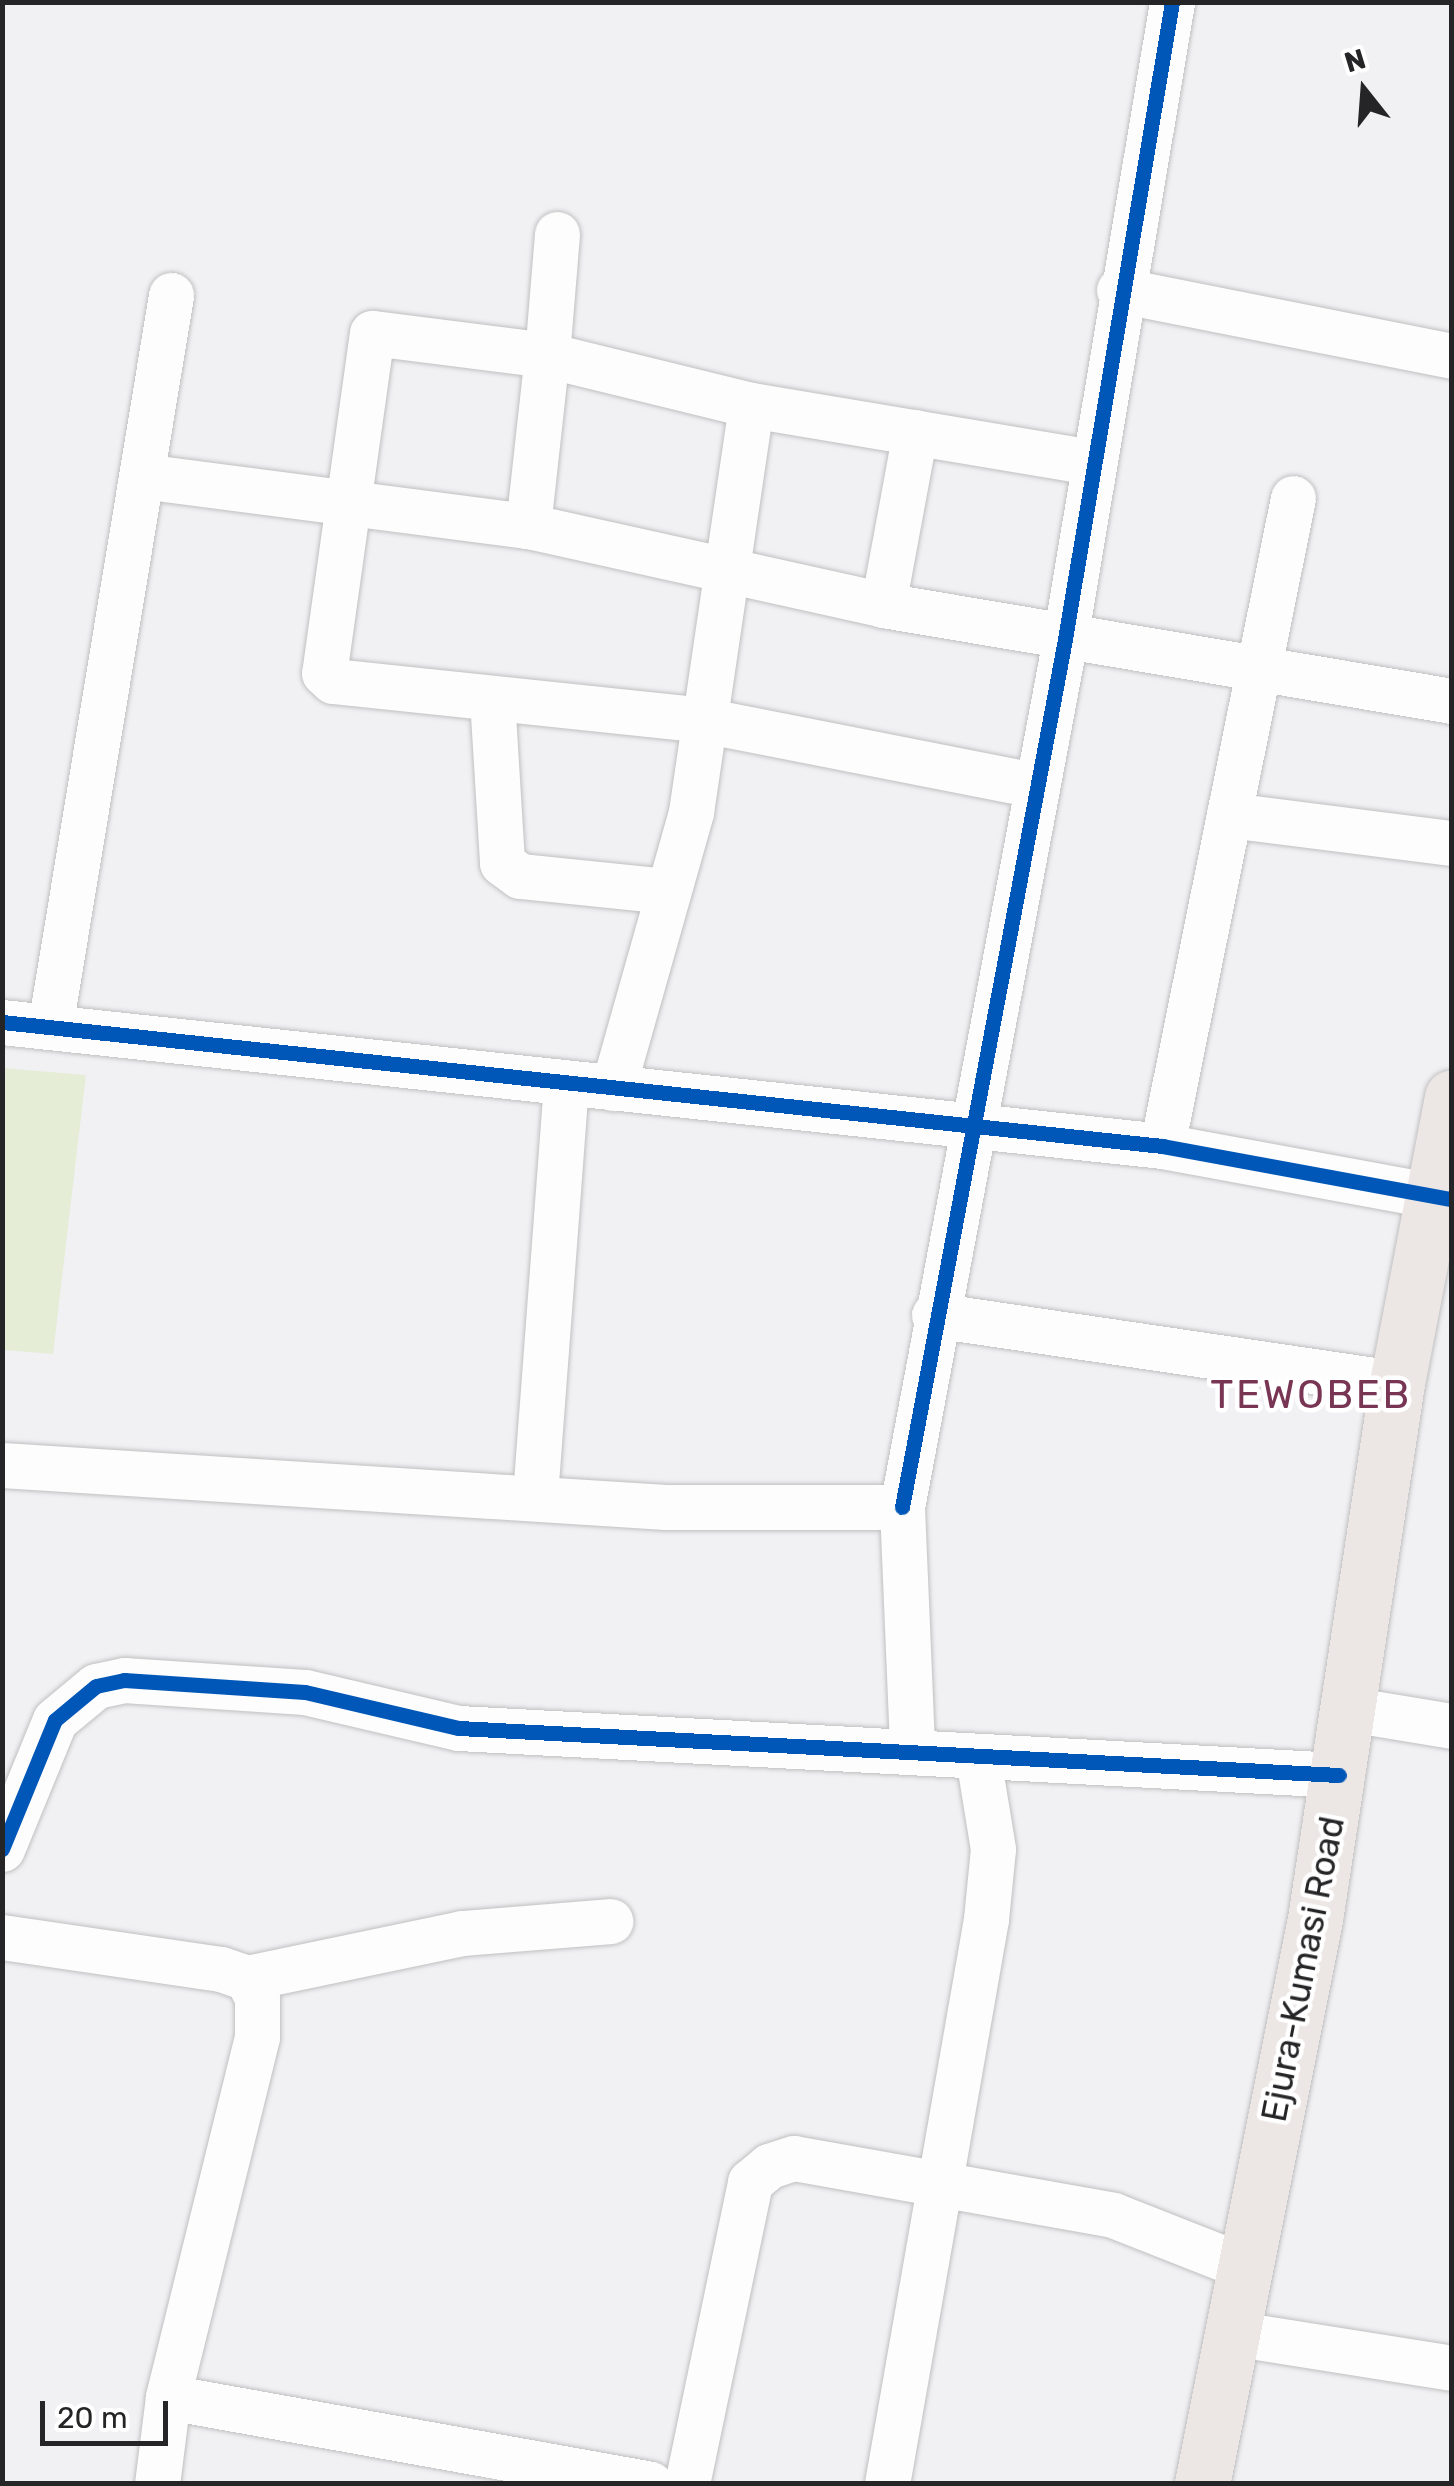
<!DOCTYPE html>
<html>
<head>
<meta charset="utf-8">
<style>
  body { margin:0 }
  #map { position:relative; width:1454px; height:2486px; overflow:hidden; background:#f1f1f4; font-family:Rubik,sans-serif }
  div>[style] { position:absolute }
  .green>* { inset:0; background:#e5edd7 }
  .roads { filter:drop-shadow(0 0 2px #c0c0c1) drop-shadow(0 0 2px #c0c0c1) }
  .minor>* { height:45px; margin:-22.5px; padding:0 22.5px; transform-origin:22.5px; border-radius:22.5px; background:#fdfdfd }
  .primary>* { height:55px; margin:-27.5px; padding:0 27.5px; transform-origin:27.5px; border-radius:27.5px; background:#ece6e4 }
  .cycleway>* { height:15px; margin:-7.5px; padding:0 7.5px; transform-origin:7.5px; border-radius:7.5px; background:#0057b8 }
  span { translate:-50% -50%; white-space:nowrap; text-align:center; line-height:1.15; -webkit-text-stroke:9px #fff; paint-order:stroke }
  .street-label { font-size:35px; color:#252527 }
  .quarter-label { font-size:40px; color:#783554; letter-spacing:2.5px }
  .frame { position:absolute; inset:0; border:5px solid #252527; pointer-events:none }
  .north { position:absolute; left:1314px; top:40px; width:100px; height:100px; -webkit-text-stroke:8px #fff; paint-order:stroke; rotate:343deg; font-size:28px; font-weight:700; line-height:40px; text-align:center; color:#252527 }
  .north::after { content:''; display:block; margin:auto; width:35px; height:45px; background:#252527; clip-path:polygon(50% 0,100% 100%,50% 72%,0 100%) }
  .scale { position:absolute; left:40px; top:2401px; width:128px; height:45px; box-sizing:border-box; border:5px solid #252527; border-top:0; padding-left:12px; font-size:30px; line-height:35px; white-space:nowrap; color:#252527; -webkit-text-stroke:8px #fff; paint-order:stroke }
</style>
</head>
<body>
<div id="map">
  <div class="green">
    <i style="clip-path:polygon(3px 1068px,86px 1075px,53px 1354px,3px 1350px)"></i>
  </div>
  <div class="roads">
    <div class="minor">
      <i style="left:557px;top:234px;width:121px;rotate:94.7deg"></i>
      <i style="left:547px;top:355px;width:210px;rotate:13.8deg"></i>
      <i style="left:1119px;top:290px;width:339px;rotate:11.2deg"></i>
      <i style="left:142px;top:476px;width:389px;rotate:7.4deg"></i>
      <i style="left:528px;top:526px;width:364px;rotate:12.5deg"></i>
      <i style="left:883px;top:605px;width:577px;rotate:9.58deg"></i>
      <i style="left:528px;top:526px;width:172px;rotate:-83.7deg"></i>
      <i style="left:547px;top:355px;width:176px;rotate:-172.8deg"></i>
      <i style="left:372px;top:333px;width:343px;rotate:98deg"></i>
      <i style="left:324px;top:673px;width:12px;rotate:42deg"></i>
      <i style="left:333px;top:681px;width:372px;rotate:6deg"></i>
      <i style="left:703px;top:720px;width:337px;rotate:11.1deg"></i>
      <i style="left:883px;top:605px;width:176px;rotate:-79.5deg"></i>
      <i style="left:492px;top:698px;width:165px;rotate:86.5deg"></i>
      <i style="left:502px;top:863px;width:22px;rotate:36deg"></i>
      <i style="left:520px;top:876px;width:149px;rotate:5.8deg"></i>
      <i style="left:1229px;top:815px;width:225px;rotate:7.2deg"></i>
      <i style="left:2px;top:1022px;width:1167px;rotate:6.1deg"></i>
      <i style="left:1162px;top:1146px;width:295px;rotate:10.4deg"></i>
      <i style="left:50px;top:1027px;width:742px;rotate:-80.61deg"></i>
      <i style="left:613px;top:1088px;width:287px;rotate:-74.2deg"></i>
      <i style="left:691px;top:812px;width:411px;rotate:-81.6deg"></i>
      <i style="left:751px;top:405px;width:347px;rotate:9.5deg"></i>
      <i style="left:1162px;top:1146px;width:661px;rotate:-78.57deg"></i>
      <i style="left:934px;top:1315px;width:468px;rotate:8.4deg"></i>
      <i style="left:2px;top:1465px;width:665px;rotate:3.62deg"></i>
      <i style="left:666px;top:1507px;width:236px"></i>
      <i style="left:902px;top:1507px;width:239px;rotate:87.6deg"></i>
      <i style="left:535px;top:1496px;width:409px;rotate:-85.7deg"></i>
      <i style="left:902px;top:1507px;width:883px;rotate:-79.36deg"></i>
      <i style="left:1065px;top:639px;width:646px;rotate:-80.46deg"></i>
      <i style="left:1349px;top:1709px;width:104px;rotate:9.4deg"></i>
      <i style="left:2px;top:1849px;width:139px;rotate:-67.7deg"></i>
      <i style="left:55px;top:1720px;width:53px;rotate:-39.7deg"></i>
      <i style="left:96px;top:1686px;width:29px;rotate:-12deg"></i>
      <i style="left:124px;top:1680px;width:181px;rotate:3.8deg"></i>
      <i style="left:305px;top:1692px;width:158px;rotate:13.2deg"></i>
      <i style="left:459px;top:1728px;width:881px;rotate:3.06deg"></i>
      <i style="left:2px;top:1937px;width:221px;rotate:8.3deg"></i>
      <i style="left:221px;top:1969px;width:28px;rotate:19deg"></i>
      <i style="left:247px;top:1978px;width:22px;rotate:63deg"></i>
      <i style="left:257px;top:1998px;width:39px;rotate:90deg"></i>
      <i style="left:257px;top:2037px;width:371px;rotate:103.9deg"></i>
      <i style="left:168px;top:2397px;width:88px;rotate:97.2deg"></i>
      <i style="left:247px;top:1978px;width:220px;rotate:-11.8deg"></i>
      <i style="left:462px;top:1933px;width:149px;rotate:-4.6deg"></i>
      <i style="left:1232px;top:2333px;width:223px;rotate:9deg"></i>
      <i style="left:168px;top:2397px;width:490px;rotate:10.2deg"></i>
      <i style="left:687px;top:2484px;width:309px;rotate:-78.2deg"></i>
      <i style="left:750px;top:2182px;width:25px;rotate:-40deg"></i>
      <i style="left:769px;top:2166px;width:26px;rotate:-18deg"></i>
      <i style="left:794px;top:2158px;width:324px;rotate:10.1deg"></i>
      <i style="left:1113px;top:2215px;width:142px;rotate:21.5deg"></i>
      <i style="left:887px;top:2484px;width:574px;rotate:-80.06deg"></i>
      <i style="left:986px;top:1919px;width:70px;rotate:-84.3deg"></i>
      <i style="left:993px;top:1849px;width:93px;rotate:-99.3deg"></i>
    </div>
    <div class="primary">
      <i style="left:1202px;top:2484px;width:576px;rotate:-78.69deg"></i>
      <i style="left:1315px;top:1919px;width:542px;rotate:-81.3deg"></i>
      <i style="left:1397px;top:1383px;width:291px;rotate:-79.1deg"></i>
    </div>
  </div>
  <div class="cycleway">
    <i style="left:2px;top:1022px;width:1167px;rotate:6.1deg"></i>
    <i style="left:1162px;top:1146px;width:295px;rotate:10.4deg"></i>
    <i style="left:902px;top:1507px;width:883px;rotate:-79.36deg"></i>
    <i style="left:1065px;top:639px;width:646px;rotate:-80.46deg"></i>
    <i style="left:2px;top:1849px;width:139px;rotate:-67.7deg"></i>
    <i style="left:55px;top:1720px;width:53px;rotate:-39.7deg"></i>
    <i style="left:96px;top:1686px;width:29px;rotate:-12deg"></i>
    <i style="left:124px;top:1680px;width:181px;rotate:3.8deg"></i>
    <i style="left:305px;top:1692px;width:158px;rotate:13.2deg"></i>
    <i style="left:459px;top:1728px;width:881px;rotate:3.06deg"></i>
  </div>
  <div class="street-label">
    <span style="left:1303px;top:1969px;rotate:-79deg">Ejura-Kumasi Road</span>
  </div>
  <div class="quarter-label">
    <span style="left:1311px;top:1395px">TEWOBEB</span>
  </div>
  <div class="frame"></div>
  <div class="north">N</div>
  <div class="scale">20 m</div>
</div>
</body>
</html>
